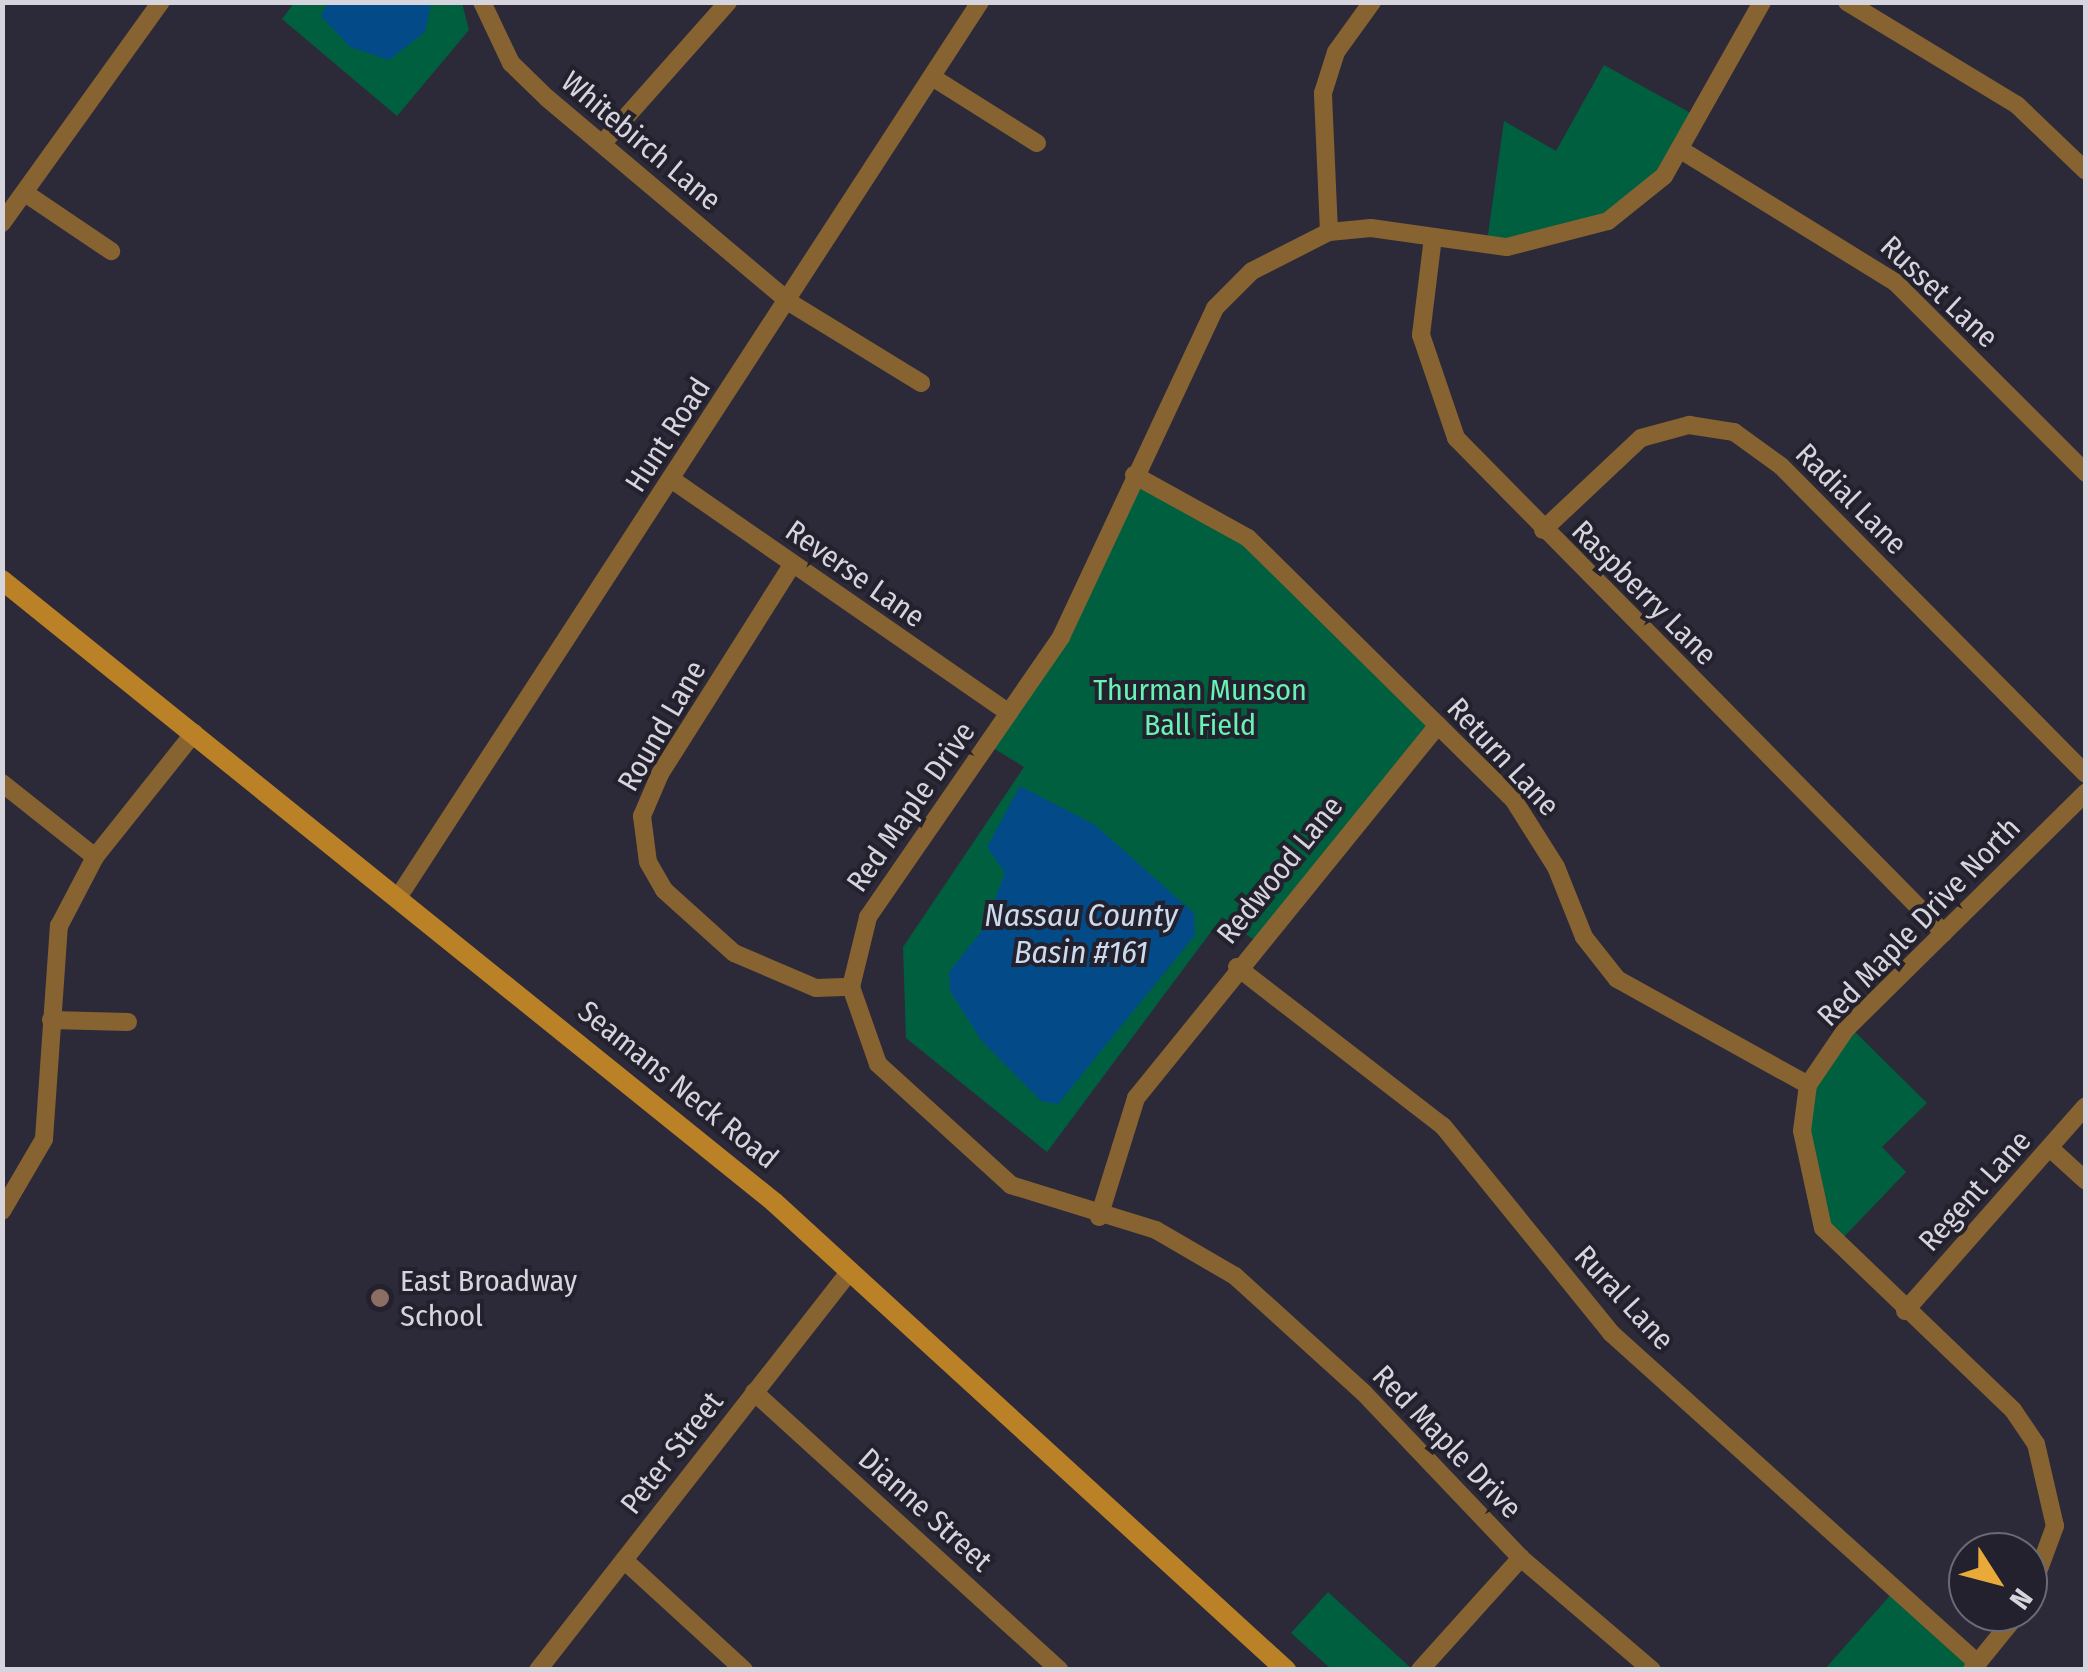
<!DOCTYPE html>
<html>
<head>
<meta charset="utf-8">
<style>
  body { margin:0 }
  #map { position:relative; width:2088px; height:1672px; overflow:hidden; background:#2c2a38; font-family:"Fira Sans Condensed",sans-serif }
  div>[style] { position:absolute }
  .green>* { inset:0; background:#005f3f }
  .water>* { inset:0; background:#034a88 }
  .minor>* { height:18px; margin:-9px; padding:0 9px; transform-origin:9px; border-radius:9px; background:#876331 }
  .secondary>* { height:20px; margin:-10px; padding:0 10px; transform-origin:10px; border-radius:10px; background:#ba8127 }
  .dots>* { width:28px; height:28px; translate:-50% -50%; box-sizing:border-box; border:5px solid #22212d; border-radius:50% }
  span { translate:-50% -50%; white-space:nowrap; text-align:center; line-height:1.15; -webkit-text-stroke:8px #22212d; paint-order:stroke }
  .street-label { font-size:30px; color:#d6d5de }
  .park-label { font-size:30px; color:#68f3b5 }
  .poi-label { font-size:30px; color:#d6d5de }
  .left { translate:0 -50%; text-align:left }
  .water-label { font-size:32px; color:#cbdbed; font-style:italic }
  .frame { position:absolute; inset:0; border:5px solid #d6d5de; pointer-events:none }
  .north { position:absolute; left:1948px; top:1532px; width:100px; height:100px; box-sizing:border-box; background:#22212d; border:2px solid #6a6974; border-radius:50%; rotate:126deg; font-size:28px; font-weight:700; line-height:40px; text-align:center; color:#d6d5de }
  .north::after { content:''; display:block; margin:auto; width:35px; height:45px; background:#eaaa39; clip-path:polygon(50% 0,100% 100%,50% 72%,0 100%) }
</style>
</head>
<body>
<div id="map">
  <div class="green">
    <i style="clip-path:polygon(294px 3px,462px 3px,469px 30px,397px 116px,282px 19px)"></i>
    <i style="clip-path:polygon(1604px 65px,1696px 116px,1663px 177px,1580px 231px,1487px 242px,1504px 121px,1556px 151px)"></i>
    <i style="clip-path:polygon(1135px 480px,1244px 540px,1433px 725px,1257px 942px,1222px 917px,1047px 1152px,906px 1038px,903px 947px,1024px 767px,990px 746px,1066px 634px)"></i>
    <i style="clip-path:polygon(1853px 1030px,1927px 1103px,1882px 1147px,1906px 1172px,1838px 1243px,1804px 1154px,1812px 1085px)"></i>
    <i style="clip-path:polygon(1894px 1591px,1974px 1663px,1968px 1670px,1824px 1670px)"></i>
    <i style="clip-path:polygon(1328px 1592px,1412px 1669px,1331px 1669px,1291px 1633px)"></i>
  </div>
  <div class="water">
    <i style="clip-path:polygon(328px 3px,328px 2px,431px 3px,425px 32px,389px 60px,350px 47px,321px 16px)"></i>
    <i style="clip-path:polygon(1020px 786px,1095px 825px,1194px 913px,1195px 935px,1058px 1104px,1041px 1101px,981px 1040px,950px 991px,949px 972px,984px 928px,1005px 873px,987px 847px)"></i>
  </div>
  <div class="minor">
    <i style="left:482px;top:2px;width:68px;rotate:64.6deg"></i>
    <i style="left:511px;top:63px;width:50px;rotate:44.2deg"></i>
    <i style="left:547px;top:98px;width:317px;rotate:40.1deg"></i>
    <i style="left:789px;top:302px;width:155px;rotate:31.5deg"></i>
    <i style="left:1847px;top:2px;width:199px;rotate:31.2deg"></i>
    <i style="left:2017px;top:105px;width:95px;rotate:43.7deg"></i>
    <i style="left:932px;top:77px;width:124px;rotate:32.2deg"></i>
    <i style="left:602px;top:144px;width:190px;rotate:-48.4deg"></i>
    <i style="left:1681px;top:150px;width:253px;rotate:31.7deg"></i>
    <i style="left:1896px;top:283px;width:269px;rotate:45deg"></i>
    <i style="left:25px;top:193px;width:104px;rotate:34deg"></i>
    <i style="left:2px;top:223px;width:272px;rotate:-54.3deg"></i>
    <i style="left:1329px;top:232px;width:139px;rotate:-92.5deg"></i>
    <i style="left:1323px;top:93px;width:43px;rotate:-72.4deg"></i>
    <i style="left:1336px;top:52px;width:62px;rotate:-54.2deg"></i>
    <i style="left:1433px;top:237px;width:99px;rotate:97deg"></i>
    <i style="left:1421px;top:335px;width:109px;rotate:71.2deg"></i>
    <i style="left:1456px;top:438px;width:695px;rotate:45.41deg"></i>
    <i style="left:1134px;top:475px;width:130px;rotate:28.9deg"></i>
    <i style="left:1248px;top:538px;width:372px;rotate:44.6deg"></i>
    <i style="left:1513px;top:799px;width:80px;rotate:57.7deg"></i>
    <i style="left:1556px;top:867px;width:75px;rotate:68.2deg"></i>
    <i style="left:1584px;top:937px;width:53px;rotate:51.8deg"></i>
    <i style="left:1617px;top:979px;width:218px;rotate:29deg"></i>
    <i style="left:671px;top:479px;width:411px;rotate:34.7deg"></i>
    <i style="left:1543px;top:530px;width:134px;rotate:-43.2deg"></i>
    <i style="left:1641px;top:438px;width:50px;rotate:-15.2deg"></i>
    <i style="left:1689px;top:425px;width:46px;rotate:8.8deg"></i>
    <i style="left:1734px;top:432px;width:58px;rotate:35.9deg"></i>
    <i style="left:1781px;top:466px;width:433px;rotate:45.3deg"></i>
    <i style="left:792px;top:565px;width:247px;rotate:122.3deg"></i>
    <i style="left:660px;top:774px;width:46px;rotate:113.2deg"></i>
    <i style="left:642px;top:816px;width:46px;rotate:82.6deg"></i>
    <i style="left:648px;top:862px;width:32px;rotate:60deg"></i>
    <i style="left:664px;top:890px;width:94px;rotate:42deg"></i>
    <i style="left:734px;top:953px;width:89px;rotate:23.1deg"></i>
    <i style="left:816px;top:988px;width:35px;rotate:-2deg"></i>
    <i style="left:2px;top:783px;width:119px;rotate:38.5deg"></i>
    <i style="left:399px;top:896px;width:1066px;rotate:-56.98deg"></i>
    <i style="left:1237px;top:967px;width:260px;rotate:37.7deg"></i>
    <i style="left:1443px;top:1126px;width:267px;rotate:50.9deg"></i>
    <i style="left:1611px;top:1333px;width:493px;rotate:42deg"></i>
    <i style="left:51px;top:1020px;width:77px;rotate:1.5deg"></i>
    <i style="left:2051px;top:1149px;width:47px;rotate:42.4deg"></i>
    <i style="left:2px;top:1211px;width:83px;rotate:-59.7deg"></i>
    <i style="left:44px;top:1139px;width:214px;rotate:-86deg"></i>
    <i style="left:59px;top:926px;width:78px;rotate:-62.4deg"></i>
    <i style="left:95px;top:857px;width:159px;rotate:-51.4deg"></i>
    <i style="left:1099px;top:1217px;width:125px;rotate:-72.7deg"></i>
    <i style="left:1136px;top:1098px;width:480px;rotate:-51deg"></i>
    <i style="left:1905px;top:1311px;width:273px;rotate:-48.6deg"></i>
    <i style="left:754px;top:1392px;width:413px;rotate:42.3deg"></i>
    <i style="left:624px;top:1560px;width:163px;rotate:42.5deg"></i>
    <i style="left:2028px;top:1599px;width:78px;rotate:-69.7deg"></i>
    <i style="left:2055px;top:1526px;width:84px;rotate:-103deg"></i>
    <i style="left:2036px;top:1444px;width:41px;rotate:-124.1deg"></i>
    <i style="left:2013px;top:1410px;width:263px;rotate:-136.2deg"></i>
    <i style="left:1823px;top:1228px;width:99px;rotate:-102.2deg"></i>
    <i style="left:1802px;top:1131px;width:46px;rotate:-82.6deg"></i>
    <i style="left:1808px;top:1085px;width:68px;rotate:-55.8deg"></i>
    <i style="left:1846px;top:1029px;width:337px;rotate:-44.6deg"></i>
    <i style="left:538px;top:1670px;width:507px;rotate:-51.98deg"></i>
    <i style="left:1420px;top:1670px;width:151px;rotate:-48deg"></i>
    <i style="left:1652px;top:1670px;width:172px;rotate:-139.5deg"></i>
    <i style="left:1521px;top:1558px;width:228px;rotate:-133.6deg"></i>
    <i style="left:1364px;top:1393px;width:174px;rotate:-137.8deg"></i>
    <i style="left:1235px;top:1276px;width:91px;rotate:-149.8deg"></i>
    <i style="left:1156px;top:1230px;width:152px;rotate:-162.8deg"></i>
    <i style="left:1011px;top:1185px;width:180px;rotate:-137.7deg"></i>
    <i style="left:878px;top:1064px;width:82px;rotate:-109.3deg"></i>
    <i style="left:851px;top:987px;width:72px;rotate:-76.3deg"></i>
    <i style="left:868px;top:917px;width:340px;rotate:-55.4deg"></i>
    <i style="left:1061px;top:637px;width:363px;rotate:-64.9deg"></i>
    <i style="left:1215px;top:308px;width:52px;rotate:-45deg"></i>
    <i style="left:1252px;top:271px;width:86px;rotate:-26.9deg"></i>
    <i style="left:1329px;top:232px;width:42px;rotate:-5.4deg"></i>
    <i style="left:1371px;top:228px;width:137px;rotate:8deg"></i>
    <i style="left:1507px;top:247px;width:104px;rotate:-14.4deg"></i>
    <i style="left:1608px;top:221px;width:72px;rotate:-38.8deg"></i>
    <i style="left:1664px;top:176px;width:200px;rotate:-60.6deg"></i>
    <i style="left:1972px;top:1670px;width:75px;rotate:-51deg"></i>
  </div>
  <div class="secondary">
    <i style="left:2px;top:580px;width:991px;rotate:38.86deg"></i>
    <i style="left:774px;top:1202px;width:694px;rotate:42.43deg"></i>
  </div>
  <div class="dots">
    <i style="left:380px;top:1298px;background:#8d6e63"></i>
  </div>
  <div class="street-label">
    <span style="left:641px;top:141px;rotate:40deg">Whitebirch Lane</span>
    <span style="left:1939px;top:292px;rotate:43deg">Russet Lane</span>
    <span style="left:668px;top:435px;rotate:-57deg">Hunt Road</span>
    <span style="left:1851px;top:499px;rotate:45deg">Radial Lane</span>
    <span style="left:855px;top:574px;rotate:35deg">Reverse Lane</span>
    <span style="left:1644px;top:593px;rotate:45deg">Raspberry Lane</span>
    <span style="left:662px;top:726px;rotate:-60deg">Round Lane</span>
    <span style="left:1503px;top:757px;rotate:47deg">Return Lane</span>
    <span style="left:911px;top:807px;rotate:-55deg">Red Maple Drive</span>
    <span style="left:1280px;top:870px;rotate:-51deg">Redwood Lane</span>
    <span style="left:1919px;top:922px;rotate:-46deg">Red Maple Drive North</span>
    <span style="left:678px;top:1085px;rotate:39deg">Seamans Neck Road</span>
    <span style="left:1975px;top:1191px;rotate:-48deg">Regent Lane</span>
    <span style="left:1624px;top:1298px;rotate:47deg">Rural Lane</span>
    <span style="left:1447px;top:1442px;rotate:46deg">Red Maple Drive</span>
    <span style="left:672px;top:1453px;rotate:-52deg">Peter Street</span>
    <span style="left:925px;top:1510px;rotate:42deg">Dianne Street</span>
  </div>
  <div class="park-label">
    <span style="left:1200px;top:707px">Thurman Munson<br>Ball Field</span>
  </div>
  <div class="poi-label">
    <span class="left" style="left:400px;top:1298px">East Broadway<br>School</span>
  </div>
  <div class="water-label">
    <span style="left:1081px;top:934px">Nassau County<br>Basin #161</span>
  </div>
  <div class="frame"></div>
  <div class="north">N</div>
</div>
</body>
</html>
